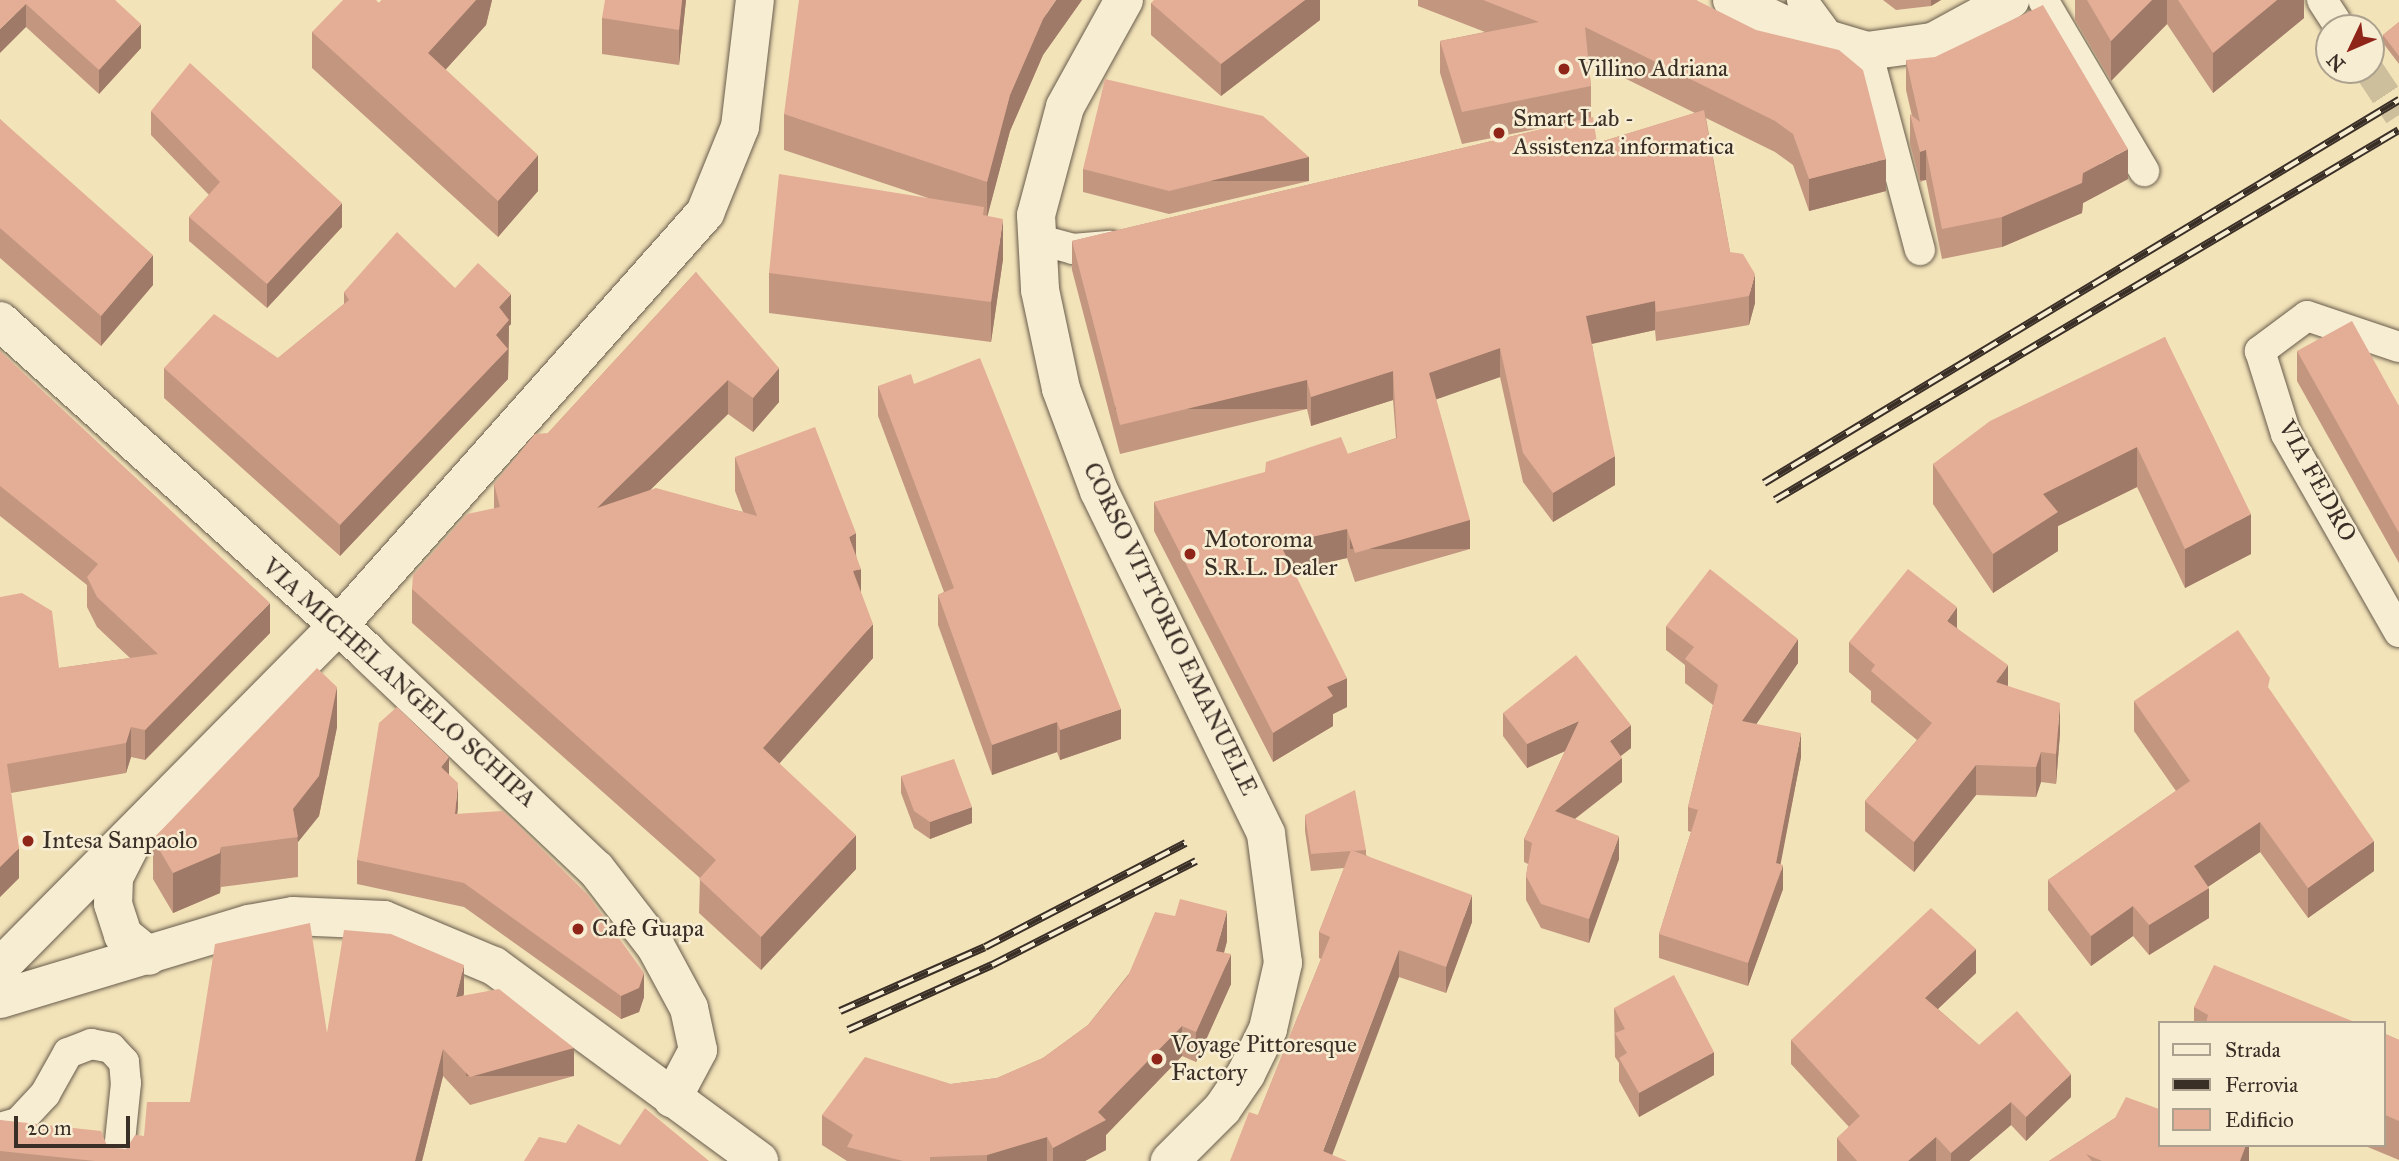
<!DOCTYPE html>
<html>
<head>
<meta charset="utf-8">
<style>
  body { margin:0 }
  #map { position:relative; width:2399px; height:1161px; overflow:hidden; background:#f3e3b9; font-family:"IM FELL Great Primer",serif }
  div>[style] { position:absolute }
  .street-tunnel>* { height:30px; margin-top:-15px; transform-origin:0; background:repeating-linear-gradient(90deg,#cebf9c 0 30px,transparent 0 45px) }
  .roads { filter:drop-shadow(0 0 2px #685c4c) drop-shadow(0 0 2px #685c4c) }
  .street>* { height:30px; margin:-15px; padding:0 15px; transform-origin:15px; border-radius:15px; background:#f7edd2 }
  .secondary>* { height:38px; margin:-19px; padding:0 19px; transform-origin:19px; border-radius:19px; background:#f7edd2 }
  .rail>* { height:8px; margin-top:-4px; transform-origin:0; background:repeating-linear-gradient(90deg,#f7edd2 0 16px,#3a2f27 0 32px); box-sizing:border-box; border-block:2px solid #3a2f27 }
  .wall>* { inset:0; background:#c39680 }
  .shaded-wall>* { inset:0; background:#9f7a68; transform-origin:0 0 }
  .building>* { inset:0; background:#e3ae95 }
  .dots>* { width:19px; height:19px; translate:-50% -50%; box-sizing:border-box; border:4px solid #f7edd2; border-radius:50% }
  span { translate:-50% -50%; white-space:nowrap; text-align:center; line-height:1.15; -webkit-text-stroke:5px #f7edd2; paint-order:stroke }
  .poi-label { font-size:24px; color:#3a2f27 }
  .left { translate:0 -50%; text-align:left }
  .street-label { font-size:24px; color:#3a2f27 }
  .legend { position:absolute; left:2158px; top:1021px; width:228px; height:126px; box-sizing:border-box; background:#f7edd2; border:2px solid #aba18e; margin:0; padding:9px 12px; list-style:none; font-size:21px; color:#3a2f27 }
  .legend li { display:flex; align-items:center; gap:14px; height:35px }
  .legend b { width:35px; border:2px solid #aba18e }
  .north { position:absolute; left:2315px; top:14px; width:70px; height:70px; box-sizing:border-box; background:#f7edd2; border:2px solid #aba18e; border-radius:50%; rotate:226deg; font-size:19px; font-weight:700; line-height:28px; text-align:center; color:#3a2f27 }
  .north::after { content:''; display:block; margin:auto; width:24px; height:32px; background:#8f2418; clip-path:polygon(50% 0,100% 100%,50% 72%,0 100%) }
  .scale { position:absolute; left:14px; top:1116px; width:116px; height:32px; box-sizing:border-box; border:4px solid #3a2f27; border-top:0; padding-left:9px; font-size:21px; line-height:24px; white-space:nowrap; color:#3a2f27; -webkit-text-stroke:5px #f7edd2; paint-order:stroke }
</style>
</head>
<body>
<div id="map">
  <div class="street-tunnel">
    <i style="left:2369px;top:70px;width:54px;rotate:56.3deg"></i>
  </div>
  <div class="roads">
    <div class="street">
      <i style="left:1802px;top:0;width:51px;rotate:53.8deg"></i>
      <i style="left:2043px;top:0;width:199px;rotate:59.4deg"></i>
      <i style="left:2322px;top:0;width:24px;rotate:57deg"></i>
      <i style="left:1867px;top:51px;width:206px;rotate:75.1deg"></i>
      <i style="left:1036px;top:239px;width:38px;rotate:15deg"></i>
      <i style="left:1073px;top:249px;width:38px;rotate:-5deg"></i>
      <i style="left:2399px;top:347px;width:97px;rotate:-161.4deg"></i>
      <i style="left:2307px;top:316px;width:59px;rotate:143.3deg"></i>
      <i style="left:2260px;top:351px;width:87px;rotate:72.6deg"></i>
      <i style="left:2286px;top:434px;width:228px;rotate:60.3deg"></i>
      <i style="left:0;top:1128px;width:19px;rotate:-16deg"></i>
      <i style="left:18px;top:1123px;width:40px;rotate:-47deg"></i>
      <i style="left:45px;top:1094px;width:47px;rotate:-60.7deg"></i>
      <i style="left:68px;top:1053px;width:25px;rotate:-21deg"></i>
      <i style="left:91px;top:1044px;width:20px;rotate:11deg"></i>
      <i style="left:111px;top:1048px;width:19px;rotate:47deg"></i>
      <i style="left:124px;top:1062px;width:21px;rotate:85deg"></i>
      <i style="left:126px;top:1083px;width:78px;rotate:95.9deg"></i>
    </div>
    <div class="secondary">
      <i style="left:1124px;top:0;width:122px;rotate:118.9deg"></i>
      <i style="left:1065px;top:107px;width:112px;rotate:105deg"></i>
      <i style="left:1036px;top:215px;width:75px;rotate:86.9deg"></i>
      <i style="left:1040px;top:290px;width:101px;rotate:78deg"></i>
      <i style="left:1061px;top:389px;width:109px;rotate:69.6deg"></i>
      <i style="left:1099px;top:491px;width:381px;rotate:64deg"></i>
      <i style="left:1266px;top:834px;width:130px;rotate:82.5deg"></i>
      <i style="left:1283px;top:963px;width:68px;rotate:102.8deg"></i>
      <i style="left:1268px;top:1029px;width:50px;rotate:116.1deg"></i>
      <i style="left:1246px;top:1074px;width:42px;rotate:124.4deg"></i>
      <i style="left:1222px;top:1109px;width:74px;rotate:135deg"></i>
      <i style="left:1732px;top:0;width:68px;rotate:25.4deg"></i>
      <i style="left:1793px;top:29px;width:77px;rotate:16.6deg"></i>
      <i style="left:1867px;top:51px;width:67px;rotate:-7.8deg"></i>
      <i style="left:1933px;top:42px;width:88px;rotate:-28.6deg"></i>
      <i style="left:0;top:321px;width:494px;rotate:42deg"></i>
      <i style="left:367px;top:652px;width:315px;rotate:43.5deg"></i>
      <i style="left:596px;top:869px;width:98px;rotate:52.4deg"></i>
      <i style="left:656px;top:947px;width:69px;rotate:61.6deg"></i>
      <i style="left:689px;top:1008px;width:43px;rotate:77.9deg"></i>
      <i style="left:698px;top:1050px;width:55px;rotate:118deg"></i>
      <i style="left:131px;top:844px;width:38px;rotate:117deg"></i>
      <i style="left:114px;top:878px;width:26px;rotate:92deg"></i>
      <i style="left:113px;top:904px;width:33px;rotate:72deg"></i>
      <i style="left:123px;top:935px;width:33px;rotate:39deg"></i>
      <i style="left:0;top:967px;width:480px;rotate:-45.3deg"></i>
      <i style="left:338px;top:626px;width:553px;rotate:-48.38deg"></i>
      <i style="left:705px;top:213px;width:93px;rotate:-67.9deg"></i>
      <i style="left:740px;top:127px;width:128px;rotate:-83.3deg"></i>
      <i style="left:0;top:999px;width:260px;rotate:-16.8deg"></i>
      <i style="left:249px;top:924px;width:45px;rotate:-10.3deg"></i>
      <i style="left:293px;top:916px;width:91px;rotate:2.5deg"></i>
      <i style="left:384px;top:920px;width:119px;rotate:22.7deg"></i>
      <i style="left:494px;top:966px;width:329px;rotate:36.3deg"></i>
    </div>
  </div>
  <div class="rail">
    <i style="left:1764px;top:483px;width:742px;rotate:-31.1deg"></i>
    <i style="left:1775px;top:500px;width:725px;rotate:-30.67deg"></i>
    <i style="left:840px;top:1011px;width:158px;rotate:-23.8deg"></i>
    <i style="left:985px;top:947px;width:226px;rotate:-27.4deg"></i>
    <i style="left:848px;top:1030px;width:158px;rotate:-24.3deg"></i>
    <i style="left:992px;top:965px;width:229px;rotate:-27deg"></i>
  </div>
  <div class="wall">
    <i style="clip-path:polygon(0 0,115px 0,141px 48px,99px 94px,26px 27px)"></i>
    <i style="clip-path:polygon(382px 0,492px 0,486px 25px,445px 70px,538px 191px,498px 237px,312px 68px,312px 32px,379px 3px)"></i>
    <i style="clip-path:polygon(686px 0,679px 65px,602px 54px,602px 18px)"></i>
    <i style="clip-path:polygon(1082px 0,1043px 55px,1010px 131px,987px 216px,1003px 259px,991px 342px,769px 313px,769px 273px,928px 198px,784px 150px,784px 114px)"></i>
    <i style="clip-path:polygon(1320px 0,1320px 20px,1221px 96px,1151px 35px,1151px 3px)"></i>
    <i style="clip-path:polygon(evenodd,1418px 0,1696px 0,1886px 191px,1809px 211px,1793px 165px,1775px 152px,1706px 118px,1730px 252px,1755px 303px,1749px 325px,1656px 341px,1655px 330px,1592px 344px,1615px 485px,1553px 522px,1523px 482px,1500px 377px,1436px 399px,1470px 549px,1355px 582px,1347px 558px,1293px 570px,1347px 707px,1333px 714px,1333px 726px,1273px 762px,1154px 531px,1154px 502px,1348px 454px,1396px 438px,1393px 400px,1311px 426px,1307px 409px,1120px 454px,1072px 270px,1072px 241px,1580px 120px,1462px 144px,1440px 73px,1440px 41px,1485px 32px,1418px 6px,1418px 0,1588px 60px,1695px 113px,1597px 143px,1591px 118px,1591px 86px,1588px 60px)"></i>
    <i style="clip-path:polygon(1883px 0,1941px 0,1931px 6px,1896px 10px)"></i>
    <i style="clip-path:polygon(2075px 0,2304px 0,2304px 18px,2213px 93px,2167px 24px,2111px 81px,2075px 20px)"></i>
    <i style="clip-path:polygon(2399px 22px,2399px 64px,2383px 43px,2383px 35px)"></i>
    <i style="clip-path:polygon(1906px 60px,2128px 179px,2083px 203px,2082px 213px,2002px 247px,1942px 259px,1926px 180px,1920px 182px,1910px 144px,1910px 114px,1912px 116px,1906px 90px)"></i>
    <i style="clip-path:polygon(151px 111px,342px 227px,267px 308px,189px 241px,189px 217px,209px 195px,151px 135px)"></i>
    <i style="clip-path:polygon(0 119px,153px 285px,101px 346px,0 258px)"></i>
    <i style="clip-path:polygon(1083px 169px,1309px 181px,1169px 214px,1083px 192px)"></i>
    <i style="clip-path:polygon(696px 272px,779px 402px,753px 432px,728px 414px,650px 490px,743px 512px,735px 491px,735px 457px,856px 554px,861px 593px,873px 658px,779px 763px,856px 869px,761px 970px,699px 913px,700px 878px,412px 623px,412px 589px,494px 509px,494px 484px,548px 433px)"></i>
    <i style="clip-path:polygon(455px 288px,511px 324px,509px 326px,508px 379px,340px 556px,164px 398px,164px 368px,278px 358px,344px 304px,344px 292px)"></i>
    <i style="clip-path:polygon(2165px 337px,2251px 554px,2185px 588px,2137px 487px,2058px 526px,2058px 551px,1993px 593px,1933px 504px,1933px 464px)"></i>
    <i style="clip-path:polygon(0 351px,270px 633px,145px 760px,131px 757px,126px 773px,11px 793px,19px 878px,0 897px,0 597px,59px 668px,130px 658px,97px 627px,87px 607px,87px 585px,0 516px)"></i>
    <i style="clip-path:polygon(2297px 351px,2399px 406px,2399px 563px,2297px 381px)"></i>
    <i style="clip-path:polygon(914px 384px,1121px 739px,1060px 760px,1057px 752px,992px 775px,938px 625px,938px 595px,944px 592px,878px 416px,878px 386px)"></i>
    <i style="clip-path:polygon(1666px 626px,1798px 663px,1756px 724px,1801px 757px,1780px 864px,1783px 889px,1748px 986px,1659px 958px,1659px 934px,1691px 832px,1688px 831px,1688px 807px,1713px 705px,1685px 683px,1685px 665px,1666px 650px)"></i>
    <i style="clip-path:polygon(1957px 628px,2008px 686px,2060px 733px,2056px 784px,2041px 782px,2036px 797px,1976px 795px,1914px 872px,1865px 831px,1865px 801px,1917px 740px,1871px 702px,1871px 691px,1849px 672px,1849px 642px)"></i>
    <i style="clip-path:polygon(2270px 691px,2374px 871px,2308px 918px,2260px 852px,2208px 887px,2209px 918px,2149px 955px,2133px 936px,2091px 966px,2048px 910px,2048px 880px,2176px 791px,2134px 731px,2134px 701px)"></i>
    <i style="clip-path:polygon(1503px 713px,1631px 748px,1621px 756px,1622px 782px,1575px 819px,1619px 859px,1589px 943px,1541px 928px,1526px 900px,1526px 876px,1528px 864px,1524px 862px,1524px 839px,1565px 751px,1527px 768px,1503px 736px)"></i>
    <i style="clip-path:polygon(337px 727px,319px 816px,298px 842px,298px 877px,221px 887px,220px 893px,173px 913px,153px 879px,153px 839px)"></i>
    <i style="clip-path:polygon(449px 775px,458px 807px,457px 814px,644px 997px,639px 1012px,621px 1019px,464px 907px,357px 884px,357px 860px)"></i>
    <i style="clip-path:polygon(901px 776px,972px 823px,930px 839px,914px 828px,901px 793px)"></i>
    <i style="clip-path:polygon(1305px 815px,1366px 850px,1366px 855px,1472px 922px,1446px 993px,1399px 977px,1230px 1161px,1258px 1115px,1321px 959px,1319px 958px,1319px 932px,1344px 868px,1311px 871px,1305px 831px)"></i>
    <i style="clip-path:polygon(1175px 916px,1227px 941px,1224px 953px,1231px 984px,1196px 1062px,1182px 1056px,1106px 1135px,1106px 1150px,1085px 1161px,847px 1161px,822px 1145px,822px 1115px,951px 1084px,997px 1078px,1043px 1058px,1088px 1025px)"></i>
    <i style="clip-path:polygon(1976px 973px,1938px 1009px,1979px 1045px,2071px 1097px,2026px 1141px,2011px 1125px,1969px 1161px,1837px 1161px,1837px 1138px,1849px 1127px,1791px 1064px,1791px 1040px)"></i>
    <i style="clip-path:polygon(464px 993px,463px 996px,574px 1076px,470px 1105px,443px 1076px,422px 1161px,0 1161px,0 1120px,108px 1148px,126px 1149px,190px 1102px,327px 1033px)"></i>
    <i style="clip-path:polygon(2194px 1007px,2357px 1023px,2194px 1023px)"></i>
    <i style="clip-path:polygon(1614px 1008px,1714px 1075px,1639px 1117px,1619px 1081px,1619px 1063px,1615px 1057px)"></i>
    <i style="clip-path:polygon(2383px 1033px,2399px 1040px,2399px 1160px,2363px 1145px,2383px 1145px)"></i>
    <i style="clip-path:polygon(2115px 1118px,2249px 1145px,2249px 1161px,2049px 1161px)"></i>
  </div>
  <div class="shaded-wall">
    <i style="clip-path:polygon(476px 0,492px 0,486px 25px,428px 89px,428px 53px)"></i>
    <i style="clip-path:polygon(682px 0,686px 0,679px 65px,679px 30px)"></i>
    <i style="clip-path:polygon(1056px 0,1082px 0,1043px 55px,1010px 131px,987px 218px,987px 182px,1010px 95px,1043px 19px)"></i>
    <i style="clip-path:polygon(1305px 0,1320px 0,1320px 20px,1221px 96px,1221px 64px)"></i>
    <i style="clip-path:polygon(1931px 0,1941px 0,1931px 6px)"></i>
    <i style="clip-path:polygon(2152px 0,2167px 0,2167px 24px,2111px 81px,2111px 41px)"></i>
    <i style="clip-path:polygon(2277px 0,2304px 0,2304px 18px,2213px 93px,2213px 53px)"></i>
    <i style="clip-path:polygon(26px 4px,26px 27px,0 53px,0 29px)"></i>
    <i style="clip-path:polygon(141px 24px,141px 48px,99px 94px,99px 70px)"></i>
    <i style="clip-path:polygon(2128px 149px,2128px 179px,2083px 203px,2082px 213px,2002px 247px,2002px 217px)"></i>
    <i style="left:1926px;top:150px;width:30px;height:6px;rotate:90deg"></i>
    <i style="clip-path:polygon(538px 155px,538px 191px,498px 237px,498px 201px)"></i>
    <i style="left:1309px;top:157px;width:24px;height:144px;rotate:90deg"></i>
    <i style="clip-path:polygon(1886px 159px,1886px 191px,1809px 211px,1809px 179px)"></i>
    <i style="clip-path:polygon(342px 203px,342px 227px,267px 308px,267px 284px)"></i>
    <i style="clip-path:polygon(1003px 219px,1003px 259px,991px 342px,991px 302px)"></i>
    <i style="clip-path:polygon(153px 255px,153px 285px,101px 346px,101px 316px)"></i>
    <i style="clip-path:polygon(1755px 274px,1755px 303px,1749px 325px,1749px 296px)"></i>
    <i style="clip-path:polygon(511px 294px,511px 324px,509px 326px,508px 379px,340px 556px,340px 525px,499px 307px)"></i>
    <i style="clip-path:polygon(1655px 301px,1655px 330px,1586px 345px,1586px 316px)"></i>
    <i style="clip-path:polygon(1500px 348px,1500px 377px,1429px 402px,1429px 373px)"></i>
    <i style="clip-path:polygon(779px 368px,779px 402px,753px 432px,753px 398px)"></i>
    <i style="clip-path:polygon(1393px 371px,1393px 400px,1311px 426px,1311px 397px)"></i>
    <i style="clip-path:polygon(728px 380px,728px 414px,597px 542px,597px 508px)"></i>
    <i style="left:1307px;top:380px;width:29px;height:192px;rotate:90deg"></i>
    <i style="clip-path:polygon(2137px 447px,2137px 487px,2058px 526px,2058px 551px,1993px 593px,1993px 554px,2043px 494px)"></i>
    <i style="clip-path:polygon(1615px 456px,1615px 485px,1553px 522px,1553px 493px)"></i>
    <i style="clip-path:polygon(2251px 514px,2251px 554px,2185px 588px,2185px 549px)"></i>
    <i style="left:1470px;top:520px;width:29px;height:120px;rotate:90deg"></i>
    <i style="clip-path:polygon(1347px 529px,1347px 558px,1280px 573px,1280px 544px)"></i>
    <i style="clip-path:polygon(856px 533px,856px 566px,849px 537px)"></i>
    <i style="clip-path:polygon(861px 569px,861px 602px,853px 571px)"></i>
    <i style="clip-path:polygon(270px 603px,270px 633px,145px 760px,145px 730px)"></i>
    <i style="clip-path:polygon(1957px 607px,1957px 637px,1947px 621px)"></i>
    <i style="clip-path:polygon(873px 624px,873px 658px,763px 782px,763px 748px)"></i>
    <i style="clip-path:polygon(1798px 639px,1798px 663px,1742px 745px,1742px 721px)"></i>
    <i style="clip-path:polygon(2008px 665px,2008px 695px,1996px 682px)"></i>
    <i style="clip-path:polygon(1347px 678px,1347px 707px,1333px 714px,1333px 726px,1273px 762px,1273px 733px,1327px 687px)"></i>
    <i style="clip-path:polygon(337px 687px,337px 727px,319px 816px,298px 842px,293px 809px)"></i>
    <i style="clip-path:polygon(2060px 703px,2060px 733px,2056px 784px,2056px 754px)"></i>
    <i style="clip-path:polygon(1121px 709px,1121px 739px,1060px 760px,1060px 730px)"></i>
    <i style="clip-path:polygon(1579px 721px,1579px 745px,1527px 768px,1527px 744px)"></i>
    <i style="clip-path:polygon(1057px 722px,1057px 752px,992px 775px,992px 745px)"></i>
    <i style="clip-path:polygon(1631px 725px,1631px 748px,1610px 764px,1610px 741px)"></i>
    <i style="clip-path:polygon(131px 727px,131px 757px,126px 773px,126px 743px)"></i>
    <i style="clip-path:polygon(1801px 733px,1801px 757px,1777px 883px,1783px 865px,1783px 889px,1748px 986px,1748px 963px,1776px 863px)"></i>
    <i style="clip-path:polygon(2041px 752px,2041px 782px,2036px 797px,2036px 767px)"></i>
    <i style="clip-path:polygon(449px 757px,449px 781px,441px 767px)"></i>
    <i style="clip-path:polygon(1622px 758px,1622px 782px,1555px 834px,1555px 811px)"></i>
    <i style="clip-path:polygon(1976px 765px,1976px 795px,1914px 872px,1914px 842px)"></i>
    <i style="clip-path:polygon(458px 783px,458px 807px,455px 838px,455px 814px)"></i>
    <i style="clip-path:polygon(972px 807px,972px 823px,930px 839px,930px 822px)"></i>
    <i style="clip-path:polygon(2260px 822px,2260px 852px,2194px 896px,2194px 866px)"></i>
    <i style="clip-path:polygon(856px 835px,856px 869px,761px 970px,761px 937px)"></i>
    <i style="clip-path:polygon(1619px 836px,1619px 859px,1589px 943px,1589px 919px)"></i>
    <i style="clip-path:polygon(2374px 841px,2374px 871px,2308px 918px,2308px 888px)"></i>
    <i style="clip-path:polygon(221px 847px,220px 893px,173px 913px,173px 873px)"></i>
    <i style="clip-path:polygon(19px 848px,19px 878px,0 897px,0 867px)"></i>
    <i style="clip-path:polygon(2209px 888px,2209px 918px,2149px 955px,2149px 925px)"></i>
    <i style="clip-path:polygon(1472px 895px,1472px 922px,1446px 993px,1446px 967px)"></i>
    <i style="clip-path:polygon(2133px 906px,2133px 936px,2091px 966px,2091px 936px)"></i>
    <i style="clip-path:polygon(1227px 911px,1227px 941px,1216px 982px,1216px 951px)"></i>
    <i style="clip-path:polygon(1976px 949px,1976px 973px,1925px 1021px,1925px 998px)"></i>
    <i style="clip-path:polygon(1399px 950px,1399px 977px,1330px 1161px,1323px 1151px)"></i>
    <i style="clip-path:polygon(1231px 954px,1231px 984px,1196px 1062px,1196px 1032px)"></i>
    <i style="clip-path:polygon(464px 965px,464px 993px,456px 1025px,456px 997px)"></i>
    <i style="clip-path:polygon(644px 973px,644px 997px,639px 1012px,621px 1019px,621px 996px)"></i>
    <i style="clip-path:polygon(1182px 1026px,1182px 1056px,1106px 1135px,1106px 1150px,1085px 1161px,1053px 1161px,1053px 1148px,1098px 1112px)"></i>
    <i style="left:574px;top:1048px;width:28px;height:108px;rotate:90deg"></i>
    <i style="clip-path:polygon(443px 1049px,443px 1076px,422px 1161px,415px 1161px)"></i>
    <i style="clip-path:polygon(1714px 1052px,1714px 1075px,1639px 1117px,1639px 1093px)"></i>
    <i style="clip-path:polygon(2071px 1074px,2071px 1097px,2026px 1141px,2026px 1117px)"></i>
    <i style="clip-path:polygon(2011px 1102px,2011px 1125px,1969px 1161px,1951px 1161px,1951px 1153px)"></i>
    <i style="clip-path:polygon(1047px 1137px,1047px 1161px,987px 1161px,987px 1155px)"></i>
    <i style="clip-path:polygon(1936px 1137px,1936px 1161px,1908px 1161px)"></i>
    <i style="clip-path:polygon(2246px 1145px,2249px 1145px,2249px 1161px,2240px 1161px)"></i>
  </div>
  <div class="building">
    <i style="clip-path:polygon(0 0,115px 0,141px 24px,99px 70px,26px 4px,0 29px)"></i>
    <i style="clip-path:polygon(343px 0,376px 0,379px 3px,382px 0,476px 0,428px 53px,538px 155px,498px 201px,312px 32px)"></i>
    <i style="clip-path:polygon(605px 0,682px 0,679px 30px,602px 18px)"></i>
    <i style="clip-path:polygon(799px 0,1056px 0,1043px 19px,1010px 95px,987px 182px,784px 114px)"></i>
    <i style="clip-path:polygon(1154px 0,1305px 0,1221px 64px,1151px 3px)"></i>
    <i style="clip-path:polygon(1483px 0,1696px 0,1756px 30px,1839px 50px,1863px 70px,1886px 159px,1809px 179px,1793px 134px,1775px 121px,1585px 27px,1591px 86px,1462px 112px,1440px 41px,1539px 22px)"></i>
    <i style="clip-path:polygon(2087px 0,2152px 0,2111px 41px)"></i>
    <i style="clip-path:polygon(2178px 0,2277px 0,2213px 53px)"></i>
    <i style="clip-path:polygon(2043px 5px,2128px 149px,2083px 173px,2082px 183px,2002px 217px,1942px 229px,1926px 150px,1920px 152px,1910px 114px,1920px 122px,1906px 60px,1935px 57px)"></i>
    <i style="clip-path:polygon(2399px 22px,2399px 56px,2383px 35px)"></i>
    <i style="clip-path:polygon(190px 63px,342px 203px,267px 284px,189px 217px,220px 182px,151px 111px)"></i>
    <i style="clip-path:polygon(1105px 79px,1263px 116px,1309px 157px,1169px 191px,1083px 169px)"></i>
    <i style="clip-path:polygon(1704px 110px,1730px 252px,1743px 254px,1755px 274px,1749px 296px,1656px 312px,1655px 301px,1586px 316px,1615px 456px,1553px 493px,1523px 453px,1500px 348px,1429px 373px,1470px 520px,1355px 553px,1347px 529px,1280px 544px,1347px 678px,1327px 687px,1333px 696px,1273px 733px,1154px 502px,1265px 472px,1266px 462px,1341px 437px,1348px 454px,1397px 438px,1393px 371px,1311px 397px,1307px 380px,1120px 425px,1072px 241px,1593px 117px,1597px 143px)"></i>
    <i style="clip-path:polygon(0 119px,153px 255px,101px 316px,0 228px)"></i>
    <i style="clip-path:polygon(779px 174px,984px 207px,983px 215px,1003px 219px,991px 302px,769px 273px)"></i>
    <i style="clip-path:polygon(397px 232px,455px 288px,478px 263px,511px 294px,499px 307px,509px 320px,496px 335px,508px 349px,340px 525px,164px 368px,214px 314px,278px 358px,349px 300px,344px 292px)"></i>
    <i style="clip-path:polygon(696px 272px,779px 368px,753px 398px,728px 380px,597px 508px,656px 488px,757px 516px,735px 457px,815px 427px,856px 533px,849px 537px,861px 569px,853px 571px,873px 624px,763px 748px,856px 835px,761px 937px,699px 879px,716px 860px,412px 589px,413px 575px,467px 514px,500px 507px,494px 484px,535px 434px,548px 433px)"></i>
    <i style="clip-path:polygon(2352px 321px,2399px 406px,2399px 533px,2297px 351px)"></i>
    <i style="clip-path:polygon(2165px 337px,2251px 514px,2185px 549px,2137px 447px,2043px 494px,2058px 512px,1993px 554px,1933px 464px,1990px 421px)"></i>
    <i style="clip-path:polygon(0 351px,270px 603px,145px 730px,131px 727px,126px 743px,7px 764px,19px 848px,0 867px,0 597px,22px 593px,52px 611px,59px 668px,158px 654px,97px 597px,87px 577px,98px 564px,0 486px)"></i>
    <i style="clip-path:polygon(980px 358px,1121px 709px,1060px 730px,1057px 722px,992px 745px,938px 595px,954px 588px,878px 386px,911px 374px,914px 384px)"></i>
    <i style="clip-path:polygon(1710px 569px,1798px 639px,1742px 721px,1801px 733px,1776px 863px,1783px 865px,1748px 963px,1659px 934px,1698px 810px,1688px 807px,1718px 685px,1685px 659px,1694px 647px,1666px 626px)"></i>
    <i style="clip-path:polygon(1908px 569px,1957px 607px,1947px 621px,2008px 665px,1996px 682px,2060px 703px,2056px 754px,2041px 752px,2036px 767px,1976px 765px,1914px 842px,1865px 801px,1932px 723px,1871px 671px,1875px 665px,1849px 642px)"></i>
    <i style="clip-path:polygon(2238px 630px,2270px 678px,2268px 687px,2374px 841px,2308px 888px,2260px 822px,2194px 866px,2209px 888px,2149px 925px,2133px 906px,2091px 936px,2048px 880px,2190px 781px,2134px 701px)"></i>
    <i style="clip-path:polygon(1576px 655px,1631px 725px,1610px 741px,1622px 758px,1555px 811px,1619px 836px,1589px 919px,1541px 904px,1526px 876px,1532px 843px,1524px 839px,1579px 721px,1527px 744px,1503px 713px)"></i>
    <i style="clip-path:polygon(317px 668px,337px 687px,319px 776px,293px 809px,298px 837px,221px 847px,220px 853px,173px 873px,153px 839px)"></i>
    <i style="clip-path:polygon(397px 707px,449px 757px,441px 767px,458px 783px,455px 814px,502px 811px,513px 820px,588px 895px,644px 973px,639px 988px,621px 996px,464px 883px,357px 860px,379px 723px)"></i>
    <i style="clip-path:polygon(954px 759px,972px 807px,930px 822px,914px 811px,901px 776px)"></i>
    <i style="clip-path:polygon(1355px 790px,1366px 850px,1354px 851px,1351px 850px,1351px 851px,1311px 854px,1305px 815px)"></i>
    <i style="clip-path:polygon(1351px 850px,1472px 895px,1446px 967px,1399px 950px,1323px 1151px,1347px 1161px,1230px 1161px,1249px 1112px,1258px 1115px,1330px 937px,1319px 932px)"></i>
    <i style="clip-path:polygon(1180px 899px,1227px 911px,1216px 951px,1231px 954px,1196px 1032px,1182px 1026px,1098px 1112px,1106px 1120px,1053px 1148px,1047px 1137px,987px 1155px,930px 1157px,930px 1161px,903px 1161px,847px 1147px,853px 1135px,822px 1115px,865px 1057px,951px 1084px,997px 1078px,1043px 1058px,1088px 1025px,1128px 976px,1155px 912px,1175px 916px)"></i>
    <i style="clip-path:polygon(1931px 908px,1976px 949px,1925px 998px,1979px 1045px,2017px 1011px,2071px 1074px,2026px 1117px,2011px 1102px,1951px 1153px,1936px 1137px,1908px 1161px,1857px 1161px,1837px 1138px,1860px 1116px,1791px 1040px)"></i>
    <i style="clip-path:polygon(310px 923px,327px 1033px,344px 930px,391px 934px,464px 965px,456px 997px,499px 989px,574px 1048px,470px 1077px,443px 1049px,415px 1161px,95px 1161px,0 1151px,0 1120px,101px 1131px,108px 1148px,126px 1149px,135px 1135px,144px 1136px,147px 1102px,190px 1102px,215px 944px)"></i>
    <i style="clip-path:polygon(2214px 965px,2357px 1023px,2206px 1023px,2208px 1015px,2194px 1007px)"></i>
    <i style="clip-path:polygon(1674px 975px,1714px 1052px,1639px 1093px,1619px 1058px,1627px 1053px,1615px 1033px,1625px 1029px,1614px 1008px)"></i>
    <i style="clip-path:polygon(2383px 1033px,2399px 1040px,2399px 1121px,2383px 1114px)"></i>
    <i style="clip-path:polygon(2126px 1097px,2159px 1109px,2159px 1145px,2246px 1145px,2240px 1161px,2102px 1161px,2086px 1154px,2092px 1161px,2049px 1161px,2115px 1118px)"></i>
    <i style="clip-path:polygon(645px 1108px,709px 1161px,524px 1161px,539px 1137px,566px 1143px,578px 1124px,620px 1145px)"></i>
  </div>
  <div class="dots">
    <i style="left:1564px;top:69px;background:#8f2418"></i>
    <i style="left:1499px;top:133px;background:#8f2418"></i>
    <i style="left:1190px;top:554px;background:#8f2418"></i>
    <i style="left:28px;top:841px;background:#8f2418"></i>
    <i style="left:578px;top:929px;background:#8f2418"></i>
    <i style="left:1157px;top:1059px;background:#8f2418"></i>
  </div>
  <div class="poi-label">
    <span class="left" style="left:1578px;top:69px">Villino Adriana</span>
    <span class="left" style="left:1513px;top:133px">Smart Lab -<br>Assistenza informatica</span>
    <span class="left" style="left:1204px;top:554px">Motoroma<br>S.R.L. Dealer</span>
    <span class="left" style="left:42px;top:841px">Intesa Sanpaolo</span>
    <span class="left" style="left:592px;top:929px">Cafè Guapa</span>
    <span class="left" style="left:1171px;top:1059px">Voyage Pittoresque<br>Factory</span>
  </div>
  <div class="street-label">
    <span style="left:2317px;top:481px;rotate:61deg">VIA FEDRO</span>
    <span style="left:1170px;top:629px;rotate:64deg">CORSO VITTORIO EMANUELE</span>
    <span style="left:399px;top:683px;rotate:42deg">VIA MICHELANGELO SCHIPA</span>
  </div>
  <ul class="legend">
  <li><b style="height:9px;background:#f7edd2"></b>Strada</li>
  <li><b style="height:9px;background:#3a2f27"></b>Ferrovia</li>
  <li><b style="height:19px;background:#e3ae95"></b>Edificio</li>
  </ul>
  <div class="north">N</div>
  <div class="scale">20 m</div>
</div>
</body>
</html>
